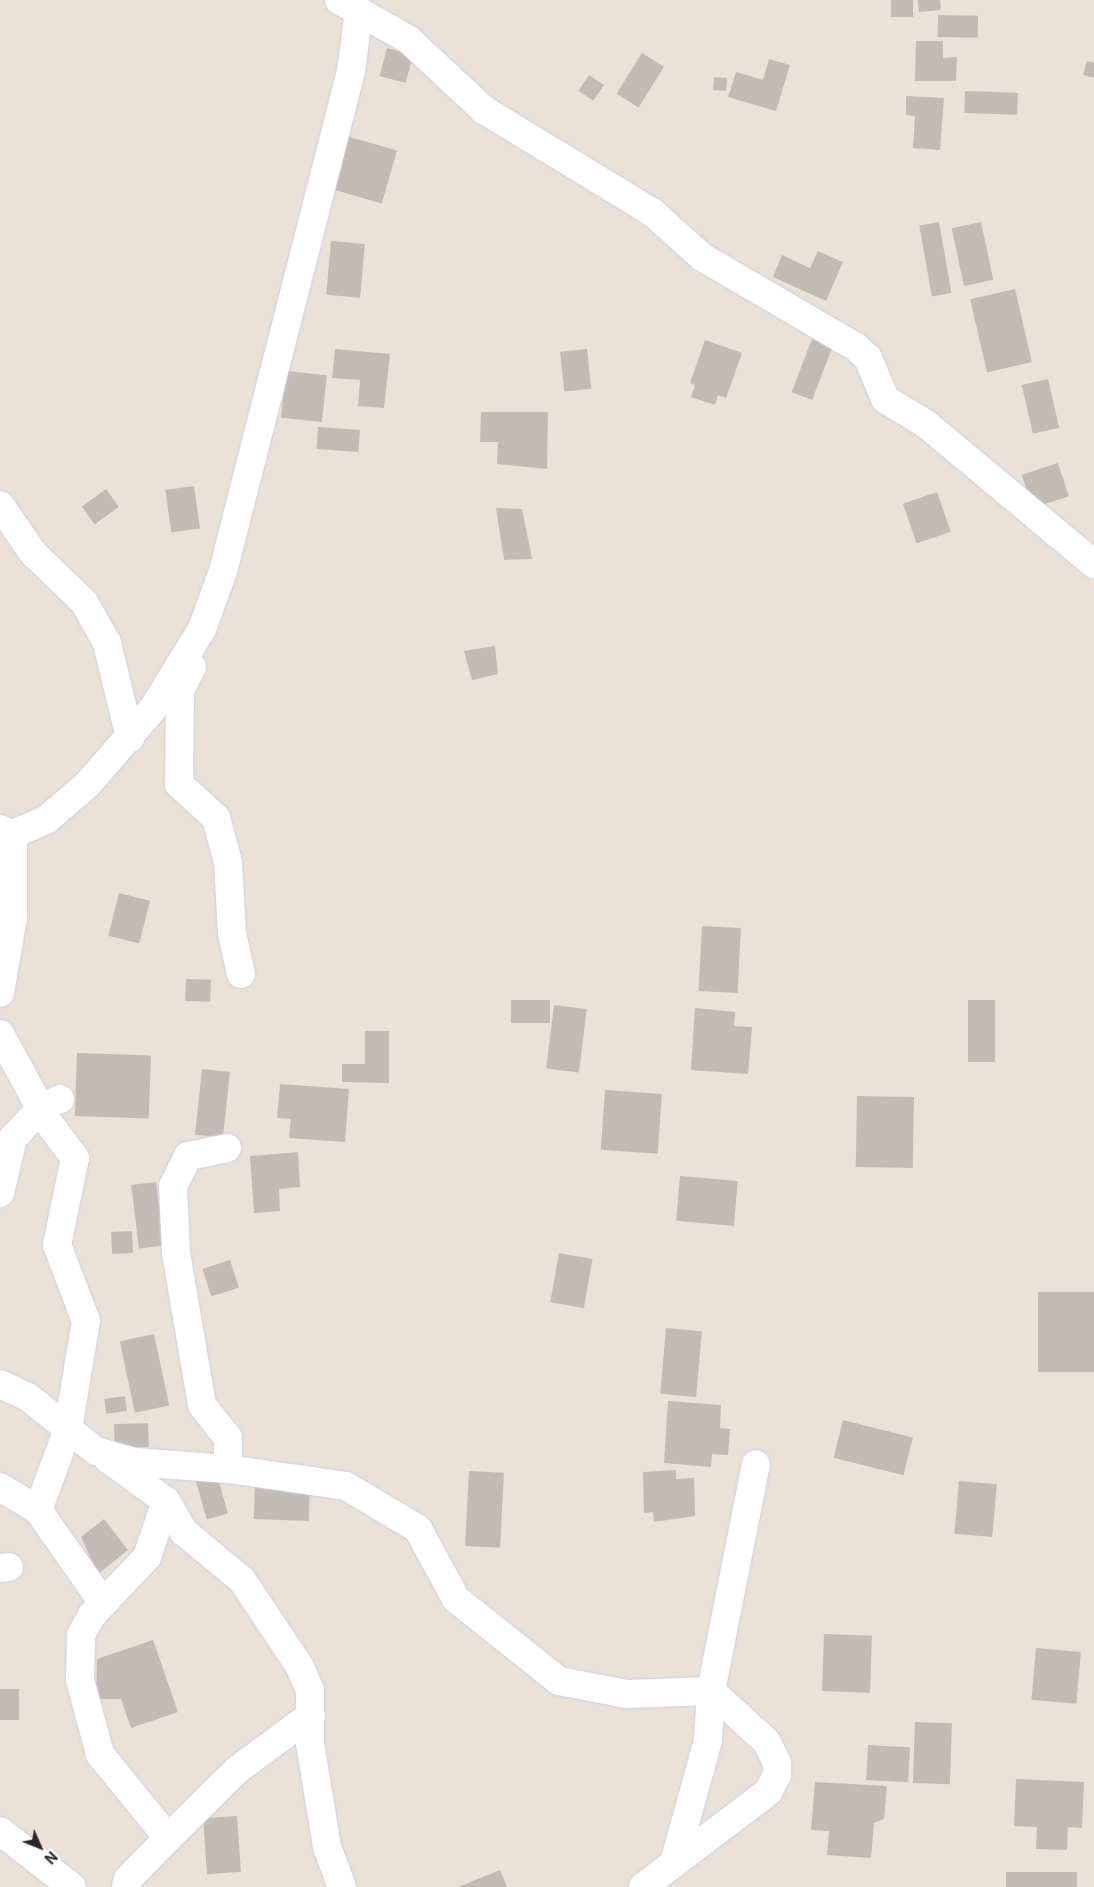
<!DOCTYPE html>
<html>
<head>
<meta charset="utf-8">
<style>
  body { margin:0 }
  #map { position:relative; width:1094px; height:1887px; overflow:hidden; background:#ebe1d7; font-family:Inter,sans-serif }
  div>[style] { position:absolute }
  .building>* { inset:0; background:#c2bbb4; transform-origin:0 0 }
  .roads { filter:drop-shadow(0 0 1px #cdd1e1) drop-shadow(0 0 1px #cdd1e1) }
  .minor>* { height:28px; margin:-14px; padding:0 14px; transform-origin:14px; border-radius:14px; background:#fff }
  span { translate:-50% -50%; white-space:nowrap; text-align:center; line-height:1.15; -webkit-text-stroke:4.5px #fff; paint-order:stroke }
  .north { position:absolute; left:15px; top:1822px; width:50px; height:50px; -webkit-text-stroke:4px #fff; paint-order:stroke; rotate:134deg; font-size:14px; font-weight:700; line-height:20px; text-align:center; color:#272727 }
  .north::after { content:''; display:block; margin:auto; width:18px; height:22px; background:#272727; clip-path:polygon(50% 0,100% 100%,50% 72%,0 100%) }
</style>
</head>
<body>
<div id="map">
  <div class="building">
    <i style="left:891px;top:0;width:22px;height:17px"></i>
    <i style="clip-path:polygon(918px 0,940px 0,941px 10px,919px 12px)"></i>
    <i style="left:938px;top:15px;width:40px;height:22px;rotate:1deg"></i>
    <i style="clip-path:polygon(916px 41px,943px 41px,943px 58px,957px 57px,956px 81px,915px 81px)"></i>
    <i style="left:387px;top:48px;width:27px;height:29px;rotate:15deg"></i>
    <i style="left:642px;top:53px;width:26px;height:48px;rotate:32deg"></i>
    <i style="clip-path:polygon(769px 59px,790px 65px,776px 111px,728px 97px,736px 72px,763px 80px)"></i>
    <i style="clip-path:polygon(1087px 61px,1094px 63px,1094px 78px,1083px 75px)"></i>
    <i style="left:589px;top:75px;width:18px;height:19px;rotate:34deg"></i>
    <i style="left:714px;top:77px;width:13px;height:13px;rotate:4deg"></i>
    <i style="left:965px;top:91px;width:53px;height:22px;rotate:2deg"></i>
    <i style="clip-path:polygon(906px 96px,944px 98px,940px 150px,913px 148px,915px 116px,906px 115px)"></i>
    <i style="left:346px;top:136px;width:53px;height:55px;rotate:16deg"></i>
    <i style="left:939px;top:222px;width:72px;height:20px;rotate:80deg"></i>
    <i style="left:981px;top:222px;width:59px;height:30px;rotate:78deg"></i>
    <i style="left:331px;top:241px;width:34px;height:54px;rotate:5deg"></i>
    <i style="clip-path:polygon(818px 251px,843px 262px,826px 301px,773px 277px,782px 255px,810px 268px)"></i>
    <i style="left:1015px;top:289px;width:75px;height:46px;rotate:77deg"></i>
    <i style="left:812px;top:339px;width:22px;height:57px;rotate:21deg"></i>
    <i style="clip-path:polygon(705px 340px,742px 353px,726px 398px,718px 395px,715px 405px,691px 397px,695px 385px,690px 383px)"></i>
    <i style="clip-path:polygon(335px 349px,390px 354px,384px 408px,358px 406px,360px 380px,332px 378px)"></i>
    <i style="left:587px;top:349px;width:40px;height:27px;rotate:84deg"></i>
    <i style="left:286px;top:371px;width:41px;height:47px;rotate:6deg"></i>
    <i style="left:1048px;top:379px;width:50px;height:27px;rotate:77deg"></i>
    <i style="clip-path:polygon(481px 412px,548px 412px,547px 469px,497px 464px,498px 442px,480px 442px)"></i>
    <i style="left:318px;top:427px;width:42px;height:22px;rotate:4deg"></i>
    <i style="left:1058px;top:463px;width:35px;height:38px;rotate:72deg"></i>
    <i style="left:194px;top:486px;width:43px;height:29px;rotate:82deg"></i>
    <i style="left:106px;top:489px;width:22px;height:30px;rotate:54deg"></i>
    <i style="left:937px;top:492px;width:42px;height:36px;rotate:71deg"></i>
    <i style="clip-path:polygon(496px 508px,522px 509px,532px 559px,504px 560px)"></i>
    <i style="clip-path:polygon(495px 646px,498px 674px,472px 680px,464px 651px)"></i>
    <i style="left:119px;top:893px;width:32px;height:44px;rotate:14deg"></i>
    <i style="left:702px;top:926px;width:39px;height:65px;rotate:3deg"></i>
    <i style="left:186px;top:979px;width:25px;height:22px;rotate:2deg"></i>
    <i style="left:550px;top:1000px;width:23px;height:39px;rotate:90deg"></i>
    <i style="left:968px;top:1000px;width:27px;height:62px"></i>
    <i style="left:554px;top:1005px;width:33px;height:64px;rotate:7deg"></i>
    <i style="clip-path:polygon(695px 1008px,735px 1012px,734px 1026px,752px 1027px,748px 1074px,691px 1070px)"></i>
    <i style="clip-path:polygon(365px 1031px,389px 1031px,389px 1083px,342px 1082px,342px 1064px,365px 1064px)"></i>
    <i style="left:77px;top:1053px;width:74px;height:63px;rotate:2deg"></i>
    <i style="left:202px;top:1069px;width:28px;height:66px;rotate:6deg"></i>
    <i style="clip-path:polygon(280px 1084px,349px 1089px,345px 1142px,289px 1138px,291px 1119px,277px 1118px)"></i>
    <i style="left:605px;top:1090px;width:57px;height:60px;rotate:4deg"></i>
    <i style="left:857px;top:1096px;width:57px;height:71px;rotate:1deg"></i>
    <i style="clip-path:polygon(298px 1152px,300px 1187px,279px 1189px,280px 1211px,254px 1213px,250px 1156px)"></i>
    <i style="left:680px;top:1176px;width:58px;height:45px;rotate:5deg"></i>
    <i style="left:156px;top:1182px;width:64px;height:25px;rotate:83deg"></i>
    <i style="left:132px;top:1231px;width:22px;height:21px;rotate:87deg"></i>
    <i style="left:559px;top:1253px;width:34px;height:50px;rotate:10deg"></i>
    <i style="left:230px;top:1260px;width:29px;height:29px;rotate:72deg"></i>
    <i style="left:1038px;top:1292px;width:56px;height:80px"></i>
    <i style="left:666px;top:1328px;width:36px;height:66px;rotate:5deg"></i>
    <i style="left:154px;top:1334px;width:73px;height:35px;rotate:78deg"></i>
    <i style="left:125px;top:1396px;width:15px;height:21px;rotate:82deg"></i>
    <i style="clip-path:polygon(668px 1401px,721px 1405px,720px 1428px,730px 1429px,728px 1455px,712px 1454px,711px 1467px,664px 1463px)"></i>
    <i style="left:843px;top:1420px;width:72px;height:39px;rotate:14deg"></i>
    <i style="left:148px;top:1423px;width:24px;height:34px;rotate:88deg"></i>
    <i style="clip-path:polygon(676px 1470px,676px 1479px,694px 1478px,695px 1516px,654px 1522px,653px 1512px,644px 1513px,643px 1472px)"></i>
    <i style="left:469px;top:1471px;width:35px;height:75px;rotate:3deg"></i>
    <i style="left:217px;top:1475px;width:40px;height:22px;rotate:74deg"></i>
    <i style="left:959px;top:1481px;width:38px;height:53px;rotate:5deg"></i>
    <i style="left:310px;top:1485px;width:36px;height:55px;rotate:92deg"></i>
    <i style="clip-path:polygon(104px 1519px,128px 1550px,98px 1574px,81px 1537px)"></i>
    <i style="left:824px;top:1634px;width:48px;height:57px;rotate:2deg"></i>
    <i style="clip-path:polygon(153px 1640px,178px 1712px,131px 1728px,121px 1699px,96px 1699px,97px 1659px)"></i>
    <i style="left:1036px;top:1648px;width:45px;height:52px;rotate:5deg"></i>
    <i style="left:0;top:1689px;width:19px;height:31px"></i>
    <i style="left:915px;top:1722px;width:37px;height:61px;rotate:2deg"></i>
    <i style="left:868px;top:1745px;width:42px;height:35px;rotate:3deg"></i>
    <i style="clip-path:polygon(1016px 1779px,1084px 1782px,1082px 1828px,1068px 1827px,1067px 1850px,1036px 1849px,1037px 1827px,1014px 1826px)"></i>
    <i style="clip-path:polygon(815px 1782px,887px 1786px,884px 1819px,874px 1823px,871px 1858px,827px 1855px,829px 1831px,811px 1830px)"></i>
    <i style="left:237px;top:1816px;width:56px;height:34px;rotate:86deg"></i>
    <i style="clip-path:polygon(500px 1870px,507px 1887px,458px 1887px)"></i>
    <i style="left:1006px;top:1872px;width:71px;height:15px"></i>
  </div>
  <div class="roads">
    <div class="minor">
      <i style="left:339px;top:0;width:81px;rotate:29.7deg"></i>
      <i style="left:409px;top:40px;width:103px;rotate:43deg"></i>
      <i style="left:484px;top:110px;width:197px;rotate:31.3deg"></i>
      <i style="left:652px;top:212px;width:67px;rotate:42deg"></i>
      <i style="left:702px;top:257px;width:178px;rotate:30.3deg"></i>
      <i style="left:856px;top:347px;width:16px;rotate:43deg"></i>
      <i style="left:868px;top:358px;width:44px;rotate:67.5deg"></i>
      <i style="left:885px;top:399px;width:48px;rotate:31.4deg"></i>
      <i style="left:926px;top:424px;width:219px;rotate:39.8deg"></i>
      <i style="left:0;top:505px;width:58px;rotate:55.5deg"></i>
      <i style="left:33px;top:553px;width:71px;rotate:43.9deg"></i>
      <i style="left:84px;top:602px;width:47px;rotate:60.7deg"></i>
      <i style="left:107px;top:643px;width:98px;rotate:76.4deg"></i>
      <i style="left:192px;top:667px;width:27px;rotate:117deg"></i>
      <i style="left:180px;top:691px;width:93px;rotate:90.6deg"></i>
      <i style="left:179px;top:784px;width:50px;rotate:42.6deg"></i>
      <i style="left:216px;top:818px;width:46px;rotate:74.7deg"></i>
      <i style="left:228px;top:862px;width:71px;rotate:86.8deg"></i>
      <i style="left:232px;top:933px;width:42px;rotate:77.6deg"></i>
      <i style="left:0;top:829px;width:14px;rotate:21deg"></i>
      <i style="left:13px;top:834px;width:83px;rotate:90deg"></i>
      <i style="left:13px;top:917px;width:77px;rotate:99.7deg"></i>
      <i style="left:13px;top:834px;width:36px;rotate:-23deg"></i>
      <i style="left:46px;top:820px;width:54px;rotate:-40.5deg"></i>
      <i style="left:87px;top:785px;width:99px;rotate:-49.1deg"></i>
      <i style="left:152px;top:710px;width:95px;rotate:-58.3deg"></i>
      <i style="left:202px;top:629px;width:62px;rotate:-70.1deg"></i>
      <i style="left:223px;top:571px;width:516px;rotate:-75.64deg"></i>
      <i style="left:351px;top:71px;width:61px;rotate:-82.4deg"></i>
      <i style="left:0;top:1034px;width:100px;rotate:61.4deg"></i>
      <i style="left:48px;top:1122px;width:45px;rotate:53.1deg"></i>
      <i style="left:75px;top:1158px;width:89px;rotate:101.7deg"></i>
      <i style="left:57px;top:1245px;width:81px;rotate:69.1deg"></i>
      <i style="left:86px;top:1321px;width:109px;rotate:99.5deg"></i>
      <i style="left:68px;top:1429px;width:86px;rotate:110.3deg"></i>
      <i style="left:38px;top:1510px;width:113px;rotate:55deg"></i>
      <i style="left:227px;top:1148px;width:40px;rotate:168deg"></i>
      <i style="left:188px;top:1156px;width:34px;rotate:116deg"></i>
      <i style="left:173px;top:1187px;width:66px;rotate:87.4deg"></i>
      <i style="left:176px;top:1253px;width:154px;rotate:80.3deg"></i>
      <i style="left:202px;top:1405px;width:42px;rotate:51.8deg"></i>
      <i style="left:228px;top:1438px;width:31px;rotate:90deg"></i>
      <i style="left:0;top:1193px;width:57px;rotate:-76.7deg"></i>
      <i style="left:13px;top:1138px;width:41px;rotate:-47deg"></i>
      <i style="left:41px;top:1108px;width:21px;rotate:-25deg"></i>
      <i style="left:0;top:1384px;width:31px;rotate:25deg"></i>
      <i style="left:28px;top:1397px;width:87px;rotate:38.5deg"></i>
      <i style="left:96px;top:1451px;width:40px;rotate:16deg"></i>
      <i style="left:134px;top:1462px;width:94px;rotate:4.3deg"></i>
      <i style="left:228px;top:1469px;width:119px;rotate:8.2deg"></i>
      <i style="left:346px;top:1486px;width:84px;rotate:30.8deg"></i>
      <i style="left:418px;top:1529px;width:80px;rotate:61.5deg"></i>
      <i style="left:456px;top:1599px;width:132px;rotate:38.5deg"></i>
      <i style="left:559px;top:1681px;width:69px;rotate:10.8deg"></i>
      <i style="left:627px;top:1694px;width:84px;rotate:-2deg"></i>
      <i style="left:711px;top:1691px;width:74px;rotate:42.3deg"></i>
      <i style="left:766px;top:1741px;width:25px;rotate:63deg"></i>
      <i style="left:777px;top:1763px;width:12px;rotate:90deg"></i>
      <i style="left:777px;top:1775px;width:19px;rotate:118deg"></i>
      <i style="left:768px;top:1792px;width:157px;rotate:142.8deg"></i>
      <i style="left:108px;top:1459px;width:72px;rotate:35.9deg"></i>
      <i style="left:166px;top:1501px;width:36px;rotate:60deg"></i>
      <i style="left:184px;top:1532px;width:75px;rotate:39.6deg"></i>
      <i style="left:242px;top:1580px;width:105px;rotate:56.3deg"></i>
      <i style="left:300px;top:1667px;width:25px;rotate:67deg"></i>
      <i style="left:310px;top:1690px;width:53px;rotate:90deg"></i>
      <i style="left:310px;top:1743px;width:105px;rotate:80.7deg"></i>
      <i style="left:327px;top:1847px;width:43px;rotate:69.4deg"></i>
      <i style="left:0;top:1487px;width:44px;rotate:31.2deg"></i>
      <i style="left:0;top:1568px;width:9px;rotate:-6deg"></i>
      <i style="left:0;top:1831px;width:91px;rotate:37.9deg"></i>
      <i style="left:168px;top:1838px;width:97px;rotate:-44.6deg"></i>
      <i style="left:237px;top:1770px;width:92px;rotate:-36.6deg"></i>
      <i style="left:674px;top:1863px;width:128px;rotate:-74.5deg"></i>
      <i style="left:708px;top:1740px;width:49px;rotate:-86.5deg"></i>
      <i style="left:711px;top:1691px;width:231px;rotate:-78.8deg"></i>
      <i style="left:126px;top:1887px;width:8px;rotate:-76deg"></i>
      <i style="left:128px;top:1879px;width:57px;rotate:-45.7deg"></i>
      <i style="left:168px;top:1838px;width:108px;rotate:-129deg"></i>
      <i style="left:100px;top:1754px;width:77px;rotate:-105.1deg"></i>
      <i style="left:80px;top:1680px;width:45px;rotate:-88.7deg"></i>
      <i style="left:81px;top:1635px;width:23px;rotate:-61deg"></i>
      <i style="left:92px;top:1615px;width:80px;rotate:-46.5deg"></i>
      <i style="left:147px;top:1557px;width:59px;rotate:-71.3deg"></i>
    </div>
  </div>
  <div class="north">N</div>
</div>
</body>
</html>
